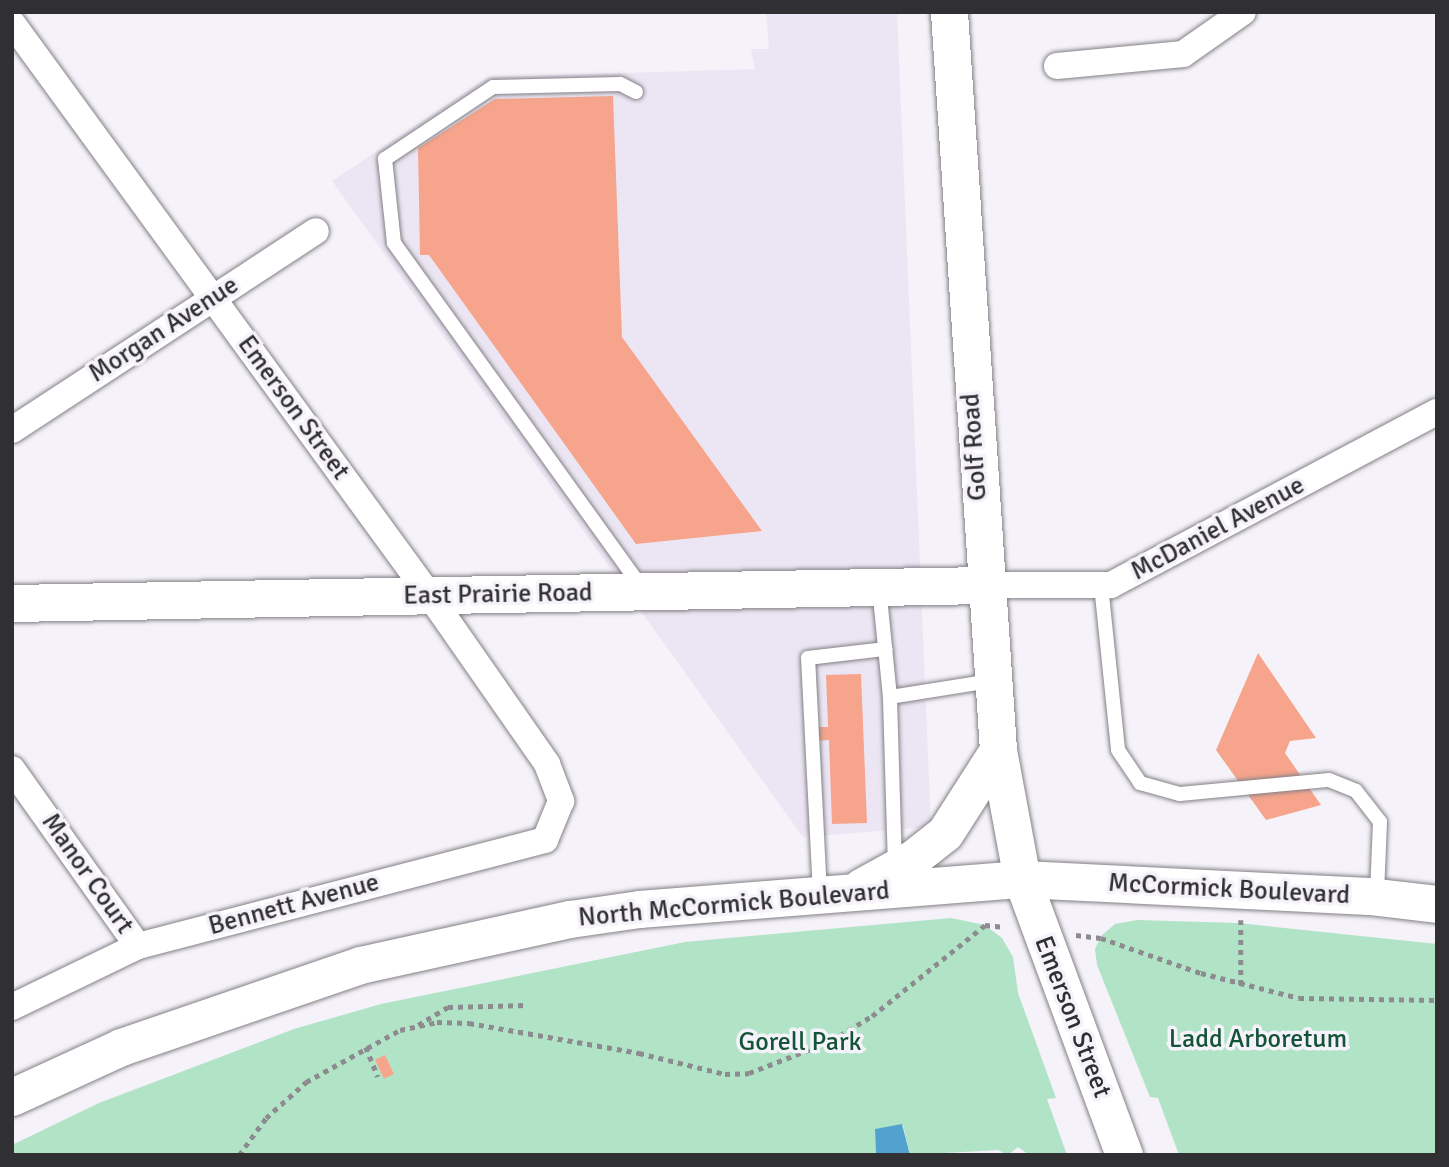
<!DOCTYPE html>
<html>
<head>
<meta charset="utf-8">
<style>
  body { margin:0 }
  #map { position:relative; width:1449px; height:1167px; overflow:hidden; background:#f5f2f9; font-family:Signika,sans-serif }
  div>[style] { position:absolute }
  .built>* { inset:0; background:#ece6f4 }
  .green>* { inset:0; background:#b1e3c6 }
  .water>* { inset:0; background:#51a2cf }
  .building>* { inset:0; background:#f6a48c; transform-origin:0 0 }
  .path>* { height:4.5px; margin-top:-2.25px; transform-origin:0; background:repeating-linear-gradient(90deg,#8d8b90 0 5px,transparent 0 10px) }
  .roads { filter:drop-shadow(0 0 2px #838086) drop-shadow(0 0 2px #838086) }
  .lane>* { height:14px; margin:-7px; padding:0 7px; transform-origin:7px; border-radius:7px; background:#fff }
  .street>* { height:26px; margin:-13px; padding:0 13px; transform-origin:13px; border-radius:13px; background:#fff }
  .secondary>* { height:37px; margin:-18.5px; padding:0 18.5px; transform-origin:18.5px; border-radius:18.5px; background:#fff }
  span { translate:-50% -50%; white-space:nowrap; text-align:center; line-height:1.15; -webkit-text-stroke:7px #f5f2f9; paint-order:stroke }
  .street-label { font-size:26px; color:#302f32 }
  .park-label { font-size:26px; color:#135337 }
  .frame { position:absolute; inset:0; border:14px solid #302f32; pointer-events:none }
</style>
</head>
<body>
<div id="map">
  <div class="built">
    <i style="clip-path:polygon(766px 12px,897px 12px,931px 827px,803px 837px,332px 181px,488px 77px,755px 69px,751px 49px,769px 49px)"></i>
  </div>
  <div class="green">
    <i style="clip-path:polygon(951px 918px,985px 925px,1002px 938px,1013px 957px,1018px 993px,1056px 1098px,1047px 1099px,1067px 1155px,1029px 1155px,1018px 1147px,1008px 1155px,998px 1150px,910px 1155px,903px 1125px,875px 1129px,876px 1155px,12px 1155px,12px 1145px,99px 1103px,294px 1029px,381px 1004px,685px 942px)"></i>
    <i style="clip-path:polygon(1137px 920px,1238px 923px,1437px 944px,1437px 1155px,1179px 1155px,1158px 1098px,1150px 1097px,1097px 965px,1095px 949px,1101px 936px,1115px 924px)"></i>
  </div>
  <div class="water">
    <i style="clip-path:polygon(902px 1124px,910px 1155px,876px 1155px,875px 1129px)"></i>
  </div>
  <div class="building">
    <i style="clip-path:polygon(613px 96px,622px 337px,762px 531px,636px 544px,429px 255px,420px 255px,418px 148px,495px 99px)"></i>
    <i style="clip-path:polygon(1258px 653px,1316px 738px,1290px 741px,1285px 753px,1321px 805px,1266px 820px,1216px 750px)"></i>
    <i style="clip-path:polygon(861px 674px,867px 823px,832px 824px,829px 740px,816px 741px,816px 727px,828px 727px,826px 675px)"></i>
    <i style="left:385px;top:1055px;width:21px;height:11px;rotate:65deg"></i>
  </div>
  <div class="path">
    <i style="left:1241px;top:920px;width:65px;rotate:90deg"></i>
    <i style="left:1076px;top:935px;width:25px;rotate:7deg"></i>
    <i style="left:1101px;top:938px;width:106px;rotate:19.3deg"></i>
    <i style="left:1201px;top:973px;width:101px;rotate:14.3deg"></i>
    <i style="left:1299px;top:998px;width:138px;rotate:0.8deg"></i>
    <i style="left:418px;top:1025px;width:35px;rotate:-31deg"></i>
    <i style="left:448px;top:1007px;width:79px;rotate:-1.5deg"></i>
    <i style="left:366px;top:1047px;width:32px;rotate:68deg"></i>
    <i style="left:239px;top:1155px;width:46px;rotate:-53.9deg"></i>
    <i style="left:266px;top:1118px;width:54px;rotate:-42deg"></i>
    <i style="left:306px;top:1082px;width:107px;rotate:-29deg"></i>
    <i style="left:400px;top:1030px;width:38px;rotate:-12deg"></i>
    <i style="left:437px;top:1022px;width:32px;rotate:2deg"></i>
    <i style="left:469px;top:1023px;width:173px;rotate:10deg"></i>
    <i style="left:639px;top:1053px;width:89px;rotate:13.7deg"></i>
    <i style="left:725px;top:1074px;width:24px;rotate:-2deg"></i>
    <i style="left:749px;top:1073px;width:88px;rotate:-21.3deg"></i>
    <i style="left:831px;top:1041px;width:48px;rotate:-31.4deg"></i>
    <i style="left:872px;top:1016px;width:145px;rotate:-38.8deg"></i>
    <i style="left:985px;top:925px;width:20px;rotate:6deg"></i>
  </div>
  <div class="roads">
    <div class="lane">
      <i style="left:636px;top:92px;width:18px;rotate:-153deg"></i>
      <i style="left:620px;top:84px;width:127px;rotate:178.6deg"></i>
      <i style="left:493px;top:87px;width:130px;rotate:146.3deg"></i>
      <i style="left:385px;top:159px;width:84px;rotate:83.9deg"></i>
      <i style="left:394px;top:243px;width:423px;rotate:54.3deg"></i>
      <i style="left:1101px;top:585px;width:166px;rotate:84.1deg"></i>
      <i style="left:1118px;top:750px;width:40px;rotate:56deg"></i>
      <i style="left:1140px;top:783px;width:41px;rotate:15.4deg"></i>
      <i style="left:1180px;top:794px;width:150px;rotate:-5.4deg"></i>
      <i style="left:1329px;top:780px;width:29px;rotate:22deg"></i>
      <i style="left:1356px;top:791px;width:39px;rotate:52deg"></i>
      <i style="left:1380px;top:822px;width:73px;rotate:92.4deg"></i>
      <i style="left:879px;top:587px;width:111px;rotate:84.3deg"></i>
      <i style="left:895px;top:867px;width:170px;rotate:-91.7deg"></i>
      <i style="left:890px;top:697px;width:102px;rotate:-9deg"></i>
      <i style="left:820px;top:894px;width:236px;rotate:-92.9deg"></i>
      <i style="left:808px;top:658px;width:78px;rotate:-6.7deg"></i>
    </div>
    <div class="street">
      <i style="left:12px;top:23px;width:709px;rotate:53.89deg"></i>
      <i style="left:430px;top:596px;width:205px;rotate:55.1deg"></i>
      <i style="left:547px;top:764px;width:40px;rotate:69deg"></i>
      <i style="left:561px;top:801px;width:42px;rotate:112.3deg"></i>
      <i style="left:545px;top:840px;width:421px;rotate:165.4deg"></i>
      <i style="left:138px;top:946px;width:140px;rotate:154.2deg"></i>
      <i style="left:1057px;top:66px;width:127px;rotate:-5.4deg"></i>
      <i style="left:1183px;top:54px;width:73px;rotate:-35deg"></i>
      <i style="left:12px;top:430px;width:363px;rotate:-33.2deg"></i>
      <i style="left:984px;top:585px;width:127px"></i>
      <i style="left:1111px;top:585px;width:369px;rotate:-28deg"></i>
      <i style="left:12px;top:769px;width:217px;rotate:54.6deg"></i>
    </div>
    <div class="secondary">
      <i style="left:949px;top:12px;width:740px;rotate:86.2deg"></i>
      <i style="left:998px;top:750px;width:131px;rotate:79.5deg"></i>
      <i style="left:1022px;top:879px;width:294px;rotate:69.7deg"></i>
      <i style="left:12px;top:603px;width:972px;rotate:-1.06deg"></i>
      <i style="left:861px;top:887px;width:58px;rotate:-28.8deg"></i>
      <i style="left:912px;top:859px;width:42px;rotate:-38.2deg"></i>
      <i style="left:945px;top:833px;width:98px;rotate:-57.4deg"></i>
      <i style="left:12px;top:1097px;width:120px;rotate:-24.6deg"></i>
      <i style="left:121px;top:1047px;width:253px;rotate:-18.9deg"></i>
      <i style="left:360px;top:965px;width:215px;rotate:-12.4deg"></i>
      <i style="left:570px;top:919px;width:70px;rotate:-8.2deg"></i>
      <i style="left:639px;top:909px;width:384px;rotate:-4.5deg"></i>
      <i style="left:1022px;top:879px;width:347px;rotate:2.8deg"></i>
      <i style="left:1369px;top:896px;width:68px;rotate:6.7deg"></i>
    </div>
  </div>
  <div class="street-label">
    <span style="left:164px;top:330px;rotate:-33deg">Morgan Avenue</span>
    <span style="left:293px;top:408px;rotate:54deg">Emerson Street</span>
    <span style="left:975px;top:447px;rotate:-94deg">Golf Road</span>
    <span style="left:1218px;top:529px;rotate:-28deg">McDaniel Avenue</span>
    <span style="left:498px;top:595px;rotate:-1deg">East Prairie Road</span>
    <span style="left:87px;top:874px;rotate:55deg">Manor Court</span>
    <span style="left:1229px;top:890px;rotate:3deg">McCormick Boulevard</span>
    <span style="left:294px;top:905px;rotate:-15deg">Bennett Avenue</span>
    <span style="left:734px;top:905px;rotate:-5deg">North McCormick Boulevard</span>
    <span style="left:1072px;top:1017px;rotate:69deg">Emerson Street</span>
  </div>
  <div class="park-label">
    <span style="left:1258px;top:1040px">Ladd Arboretum</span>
    <span style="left:800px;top:1043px">Gorell Park</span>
  </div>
  <div class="frame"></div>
</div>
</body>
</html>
